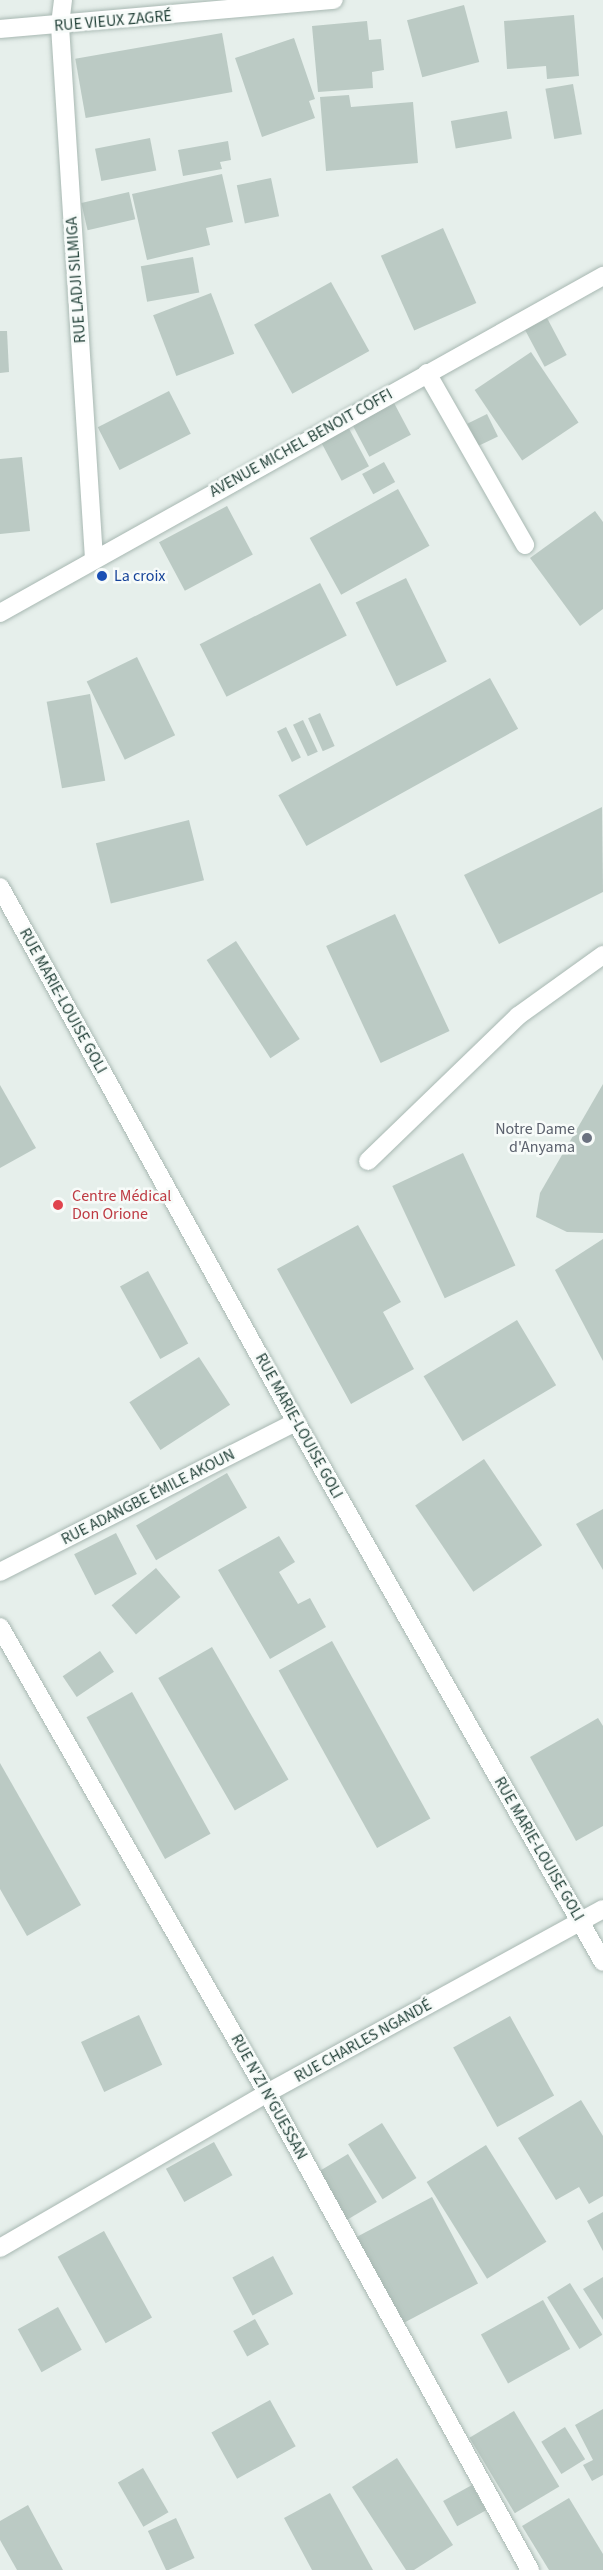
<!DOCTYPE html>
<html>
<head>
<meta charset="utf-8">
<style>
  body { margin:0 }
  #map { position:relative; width:603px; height:2570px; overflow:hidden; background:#e6efeb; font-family:"Source Sans 3",sans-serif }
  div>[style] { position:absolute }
  .building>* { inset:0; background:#bbcac4; transform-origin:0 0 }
  .roads { filter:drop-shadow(0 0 2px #a8b8b2) drop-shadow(0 0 2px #a8b8b2) }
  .service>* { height:18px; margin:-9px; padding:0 9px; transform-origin:9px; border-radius:9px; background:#fff }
  .minor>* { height:18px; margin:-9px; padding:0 9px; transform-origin:9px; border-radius:9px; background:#fff }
  .tertiary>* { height:18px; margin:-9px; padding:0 9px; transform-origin:9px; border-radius:9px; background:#fff }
  .dots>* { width:16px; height:16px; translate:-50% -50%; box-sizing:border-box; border:3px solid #f7fbf9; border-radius:50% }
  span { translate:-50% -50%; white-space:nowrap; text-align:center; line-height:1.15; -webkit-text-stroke:5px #f7fbf9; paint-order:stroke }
  .street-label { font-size:16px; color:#24423a }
  .transit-label { font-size:16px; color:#164399 }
  .left { translate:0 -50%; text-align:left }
  .worship-label { font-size:16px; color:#5b616d }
  .right { translate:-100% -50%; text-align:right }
  .health-label { font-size:16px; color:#be3a42 }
</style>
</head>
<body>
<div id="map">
  <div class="building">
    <i style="left:464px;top:5px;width:59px;height:59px;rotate:75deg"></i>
    <i style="clip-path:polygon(574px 15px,579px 76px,547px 79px,546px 66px,507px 69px,504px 21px)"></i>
    <i style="clip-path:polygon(367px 21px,369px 40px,381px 39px,384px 70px,372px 72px,373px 88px,318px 92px,312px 26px)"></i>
    <i style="left:222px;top:33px;width:60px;height:149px;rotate:80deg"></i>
    <i style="clip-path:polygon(294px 38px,315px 99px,309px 101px,315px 118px,262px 137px,235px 58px)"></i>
    <i style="left:573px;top:84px;width:51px;height:28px;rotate:80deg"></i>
    <i style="clip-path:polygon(349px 95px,351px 107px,413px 102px,418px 163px,326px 171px,320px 97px)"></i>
    <i style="left:507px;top:111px;width:28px;height:57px;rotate:80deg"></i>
    <i style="left:150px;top:138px;width:33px;height:56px;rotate:79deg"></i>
    <i style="clip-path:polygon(228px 141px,231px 160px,220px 162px,222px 169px,183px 176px,178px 150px)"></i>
    <i style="clip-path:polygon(222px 174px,233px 222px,206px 228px,210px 245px,147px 260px,132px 194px)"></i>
    <i style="left:271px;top:178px;width:39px;height:35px;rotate:78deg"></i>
    <i style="left:129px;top:192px;width:28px;height:49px;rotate:77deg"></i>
    <i style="left:443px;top:228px;width:82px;height:68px;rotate:66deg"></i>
    <i style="left:193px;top:257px;width:36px;height:53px;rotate:80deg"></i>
    <i style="left:331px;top:282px;width:79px;height:88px;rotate:61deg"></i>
    <i style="left:211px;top:293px;width:65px;height:62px;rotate:69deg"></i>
    <i style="left:547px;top:318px;width:42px;height:25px;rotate:62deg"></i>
    <i style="clip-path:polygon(0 331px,7px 331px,9px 372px,0 373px)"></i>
    <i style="left:531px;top:352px;width:85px;height:68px;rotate:56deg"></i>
    <i style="left:169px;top:391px;width:48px;height:80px;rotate:63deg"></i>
    <i style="left:394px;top:403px;width:36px;height:47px;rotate:62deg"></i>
    <i style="left:487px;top:414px;width:25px;height:22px;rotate:64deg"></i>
    <i style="left:346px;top:423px;width:49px;height:31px;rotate:62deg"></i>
    <i style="clip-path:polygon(22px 457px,30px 531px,0 534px,0 459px)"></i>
    <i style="left:384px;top:462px;width:23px;height:25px;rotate:61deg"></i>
    <i style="left:398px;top:489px;width:65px;height:101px;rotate:61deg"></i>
    <i style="left:227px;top:506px;width:55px;height:77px;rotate:62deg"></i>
    <i style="clip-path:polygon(595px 511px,603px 522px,603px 609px,580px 626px,530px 558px)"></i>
    <i style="left:406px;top:578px;width:93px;height:56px;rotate:64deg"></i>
    <i style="left:320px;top:583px;width:59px;height:135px;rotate:63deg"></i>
    <i style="left:137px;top:657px;width:87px;height:56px;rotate:64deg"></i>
    <i style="left:490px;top:678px;width:58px;height:242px;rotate:61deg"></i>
    <i style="left:90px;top:694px;width:88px;height:44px;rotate:80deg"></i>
    <i style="left:320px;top:713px;width:36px;height:13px;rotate:66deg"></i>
    <i style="left:303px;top:720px;width:35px;height:11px;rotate:65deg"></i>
    <i style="left:286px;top:727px;width:34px;height:10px;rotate:64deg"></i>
    <i style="clip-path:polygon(602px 807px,603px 892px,499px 944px,464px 875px)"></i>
    <i style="left:189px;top:820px;width:62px;height:96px;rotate:76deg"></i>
    <i style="left:395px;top:914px;width:129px;height:76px;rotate:65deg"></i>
    <i style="left:236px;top:941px;width:117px;height:35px;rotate:57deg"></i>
    <i style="clip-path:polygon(603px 1084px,603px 1233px,567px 1232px,536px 1217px,540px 1193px)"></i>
    <i style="clip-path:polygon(0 1085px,36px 1148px,0 1168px)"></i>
    <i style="left:463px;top:1153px;width:124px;height:78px;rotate:65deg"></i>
    <i style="clip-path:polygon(358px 1225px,401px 1302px,383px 1312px,414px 1369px,351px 1404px,277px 1269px)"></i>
    <i style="clip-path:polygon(603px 1239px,603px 1361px,555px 1270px)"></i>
    <i style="left:148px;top:1271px;width:83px;height:32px;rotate:61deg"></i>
    <i style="left:517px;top:1320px;width:76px;height:109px;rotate:59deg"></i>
    <i style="left:199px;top:1357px;width:57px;height:83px;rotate:57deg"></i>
    <i style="left:484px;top:1459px;width:104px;height:83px;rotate:56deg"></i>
    <i style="left:227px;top:1473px;width:40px;height:105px;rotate:60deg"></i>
    <i style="clip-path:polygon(603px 1509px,603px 1570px,576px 1524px)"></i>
    <i style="left:116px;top:1533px;width:46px;height:47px;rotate:63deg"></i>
    <i style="clip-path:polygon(279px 1536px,295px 1562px,279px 1572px,298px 1604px,310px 1598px,326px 1627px,270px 1659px,218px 1570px)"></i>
    <i style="left:156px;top:1568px;width:38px;height:58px;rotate:50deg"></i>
    <i style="left:332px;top:1641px;width:203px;height:61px;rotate:61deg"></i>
    <i style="left:212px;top:1647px;width:153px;height:62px;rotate:60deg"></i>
    <i style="left:100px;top:1651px;width:25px;height:45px;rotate:56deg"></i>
    <i style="left:132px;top:1692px;width:162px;height:52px;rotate:61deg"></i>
    <i style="clip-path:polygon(598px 1718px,603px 1726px,603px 1826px,576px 1841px,530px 1757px)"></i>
    <i style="clip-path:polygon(0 1763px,81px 1905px,27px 1936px,0 1889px)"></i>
    <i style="left:139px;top:2015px;width:55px;height:64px;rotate:65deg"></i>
    <i style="left:510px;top:2016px;width:91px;height:65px;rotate:61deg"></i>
    <i style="clip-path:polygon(581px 2100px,603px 2136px,603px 2196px,589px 2204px,579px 2187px,556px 2200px,518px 2138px)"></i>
    <i style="left:382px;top:2123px;width:65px;height:40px;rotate:58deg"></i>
    <i style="left:214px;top:2142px;width:38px;height:55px;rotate:61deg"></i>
    <i style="left:486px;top:2145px;width:114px;height:70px;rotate:58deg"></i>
    <i style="left:348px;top:2154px;width:56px;height:37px;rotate:59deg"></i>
    <i style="left:432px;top:2197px;width:98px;height:87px;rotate:62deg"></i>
    <i style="clip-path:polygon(603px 2212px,603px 2251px,587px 2221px)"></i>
    <i style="left:104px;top:2231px;width:99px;height:53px;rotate:61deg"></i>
    <i style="left:273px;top:2256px;width:43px;height:46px;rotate:62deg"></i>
    <i style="clip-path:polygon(603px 2277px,603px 2320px,583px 2289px)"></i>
    <i style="left:570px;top:2283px;width:61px;height:27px;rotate:58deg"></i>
    <i style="left:543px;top:2300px;width:56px;height:71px;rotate:61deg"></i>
    <i style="left:58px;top:2307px;width:49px;height:46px;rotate:61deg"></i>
    <i style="left:255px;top:2319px;width:29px;height:25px;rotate:61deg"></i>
    <i style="left:270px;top:2400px;width:53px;height:67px;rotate:61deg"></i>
    <i style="clip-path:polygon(603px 2409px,603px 2475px,592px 2481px,583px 2465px,593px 2460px,575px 2425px)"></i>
    <i style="left:514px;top:2411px;width:88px;height:52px;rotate:59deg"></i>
    <i style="left:565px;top:2427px;width:38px;height:28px;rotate:58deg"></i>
    <i style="clip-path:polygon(397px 2458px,453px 2545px,414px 2570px,406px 2570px,352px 2487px)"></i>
    <i style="left:143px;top:2468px;width:51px;height:29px;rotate:60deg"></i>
    <i style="left:472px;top:2485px;width:29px;height:33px;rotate:61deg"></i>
    <i style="clip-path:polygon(330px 2493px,373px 2570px,312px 2570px,284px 2518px)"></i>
    <i style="clip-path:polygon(569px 2498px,603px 2554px,603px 2570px,549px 2570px,522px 2526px)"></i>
    <i style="clip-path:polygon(28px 2505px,63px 2570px,17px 2570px,0 2540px,0 2521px)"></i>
    <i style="left:176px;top:2518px;width:44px;height:31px;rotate:65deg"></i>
  </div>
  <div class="roads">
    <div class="service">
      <i style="left:368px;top:1161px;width:209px;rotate:-44deg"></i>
      <i style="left:518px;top:1016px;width:105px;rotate:-35.7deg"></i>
    </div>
    <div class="minor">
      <i style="left:63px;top:0;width:26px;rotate:97deg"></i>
      <i style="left:60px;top:26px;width:534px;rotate:86.35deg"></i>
      <i style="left:0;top:29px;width:335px;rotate:-5deg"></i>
      <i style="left:427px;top:373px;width:198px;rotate:60.3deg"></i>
      <i style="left:0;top:887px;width:611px;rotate:61.05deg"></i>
      <i style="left:296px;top:1422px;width:621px;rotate:60.38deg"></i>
      <i style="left:0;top:1572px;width:332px;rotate:-26.9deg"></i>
      <i style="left:0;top:1627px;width:537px;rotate:60.19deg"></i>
      <i style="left:267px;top:2093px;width:545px;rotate:61.13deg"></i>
      <i style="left:0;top:2248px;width:309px;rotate:-30.1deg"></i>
      <i style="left:267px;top:2093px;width:383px;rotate:-28.7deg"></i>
    </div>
    <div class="tertiary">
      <i style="left:0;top:613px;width:691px;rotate:-29.2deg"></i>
    </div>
  </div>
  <div class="dots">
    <i style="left:102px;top:576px;background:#1a4fb4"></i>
    <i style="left:587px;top:1138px;background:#6b7280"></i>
    <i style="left:58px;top:1205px;background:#e0444e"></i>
  </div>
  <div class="street-label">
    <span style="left:113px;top:21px;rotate:-5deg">RUE VIEUX ZAGRÉ</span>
    <span style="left:76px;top:280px;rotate:-94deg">RUE LADJI SILMIGA</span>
    <span style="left:301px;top:443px;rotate:-29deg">AVENUE MICHEL BENOIT COFFI</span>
    <span style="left:63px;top:1001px;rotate:61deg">RUE MARIE-LOUISE GOLI</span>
    <span style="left:299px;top:1426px;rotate:61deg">RUE MARIE-LOUISE GOLI</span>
    <span style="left:148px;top:1497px;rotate:-27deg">RUE ADANGBE ÉMILE AKOUN</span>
    <span style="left:539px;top:1849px;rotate:60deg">RUE MARIE-LOUISE GOLI</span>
    <span style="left:363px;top:2041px;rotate:-29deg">RUE CHARLES NGANDÉ</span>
    <span style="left:269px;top:2097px;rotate:61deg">RUE N'ZI N'GUESSAN</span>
  </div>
  <div class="transit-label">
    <span class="left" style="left:114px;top:576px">La croix</span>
  </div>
  <div class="worship-label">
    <span class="right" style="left:575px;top:1138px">Notre Dame<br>d'Anyama</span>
  </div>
  <div class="health-label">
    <span class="left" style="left:72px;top:1205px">Centre Médical<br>Don Orione</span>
  </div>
</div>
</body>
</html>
